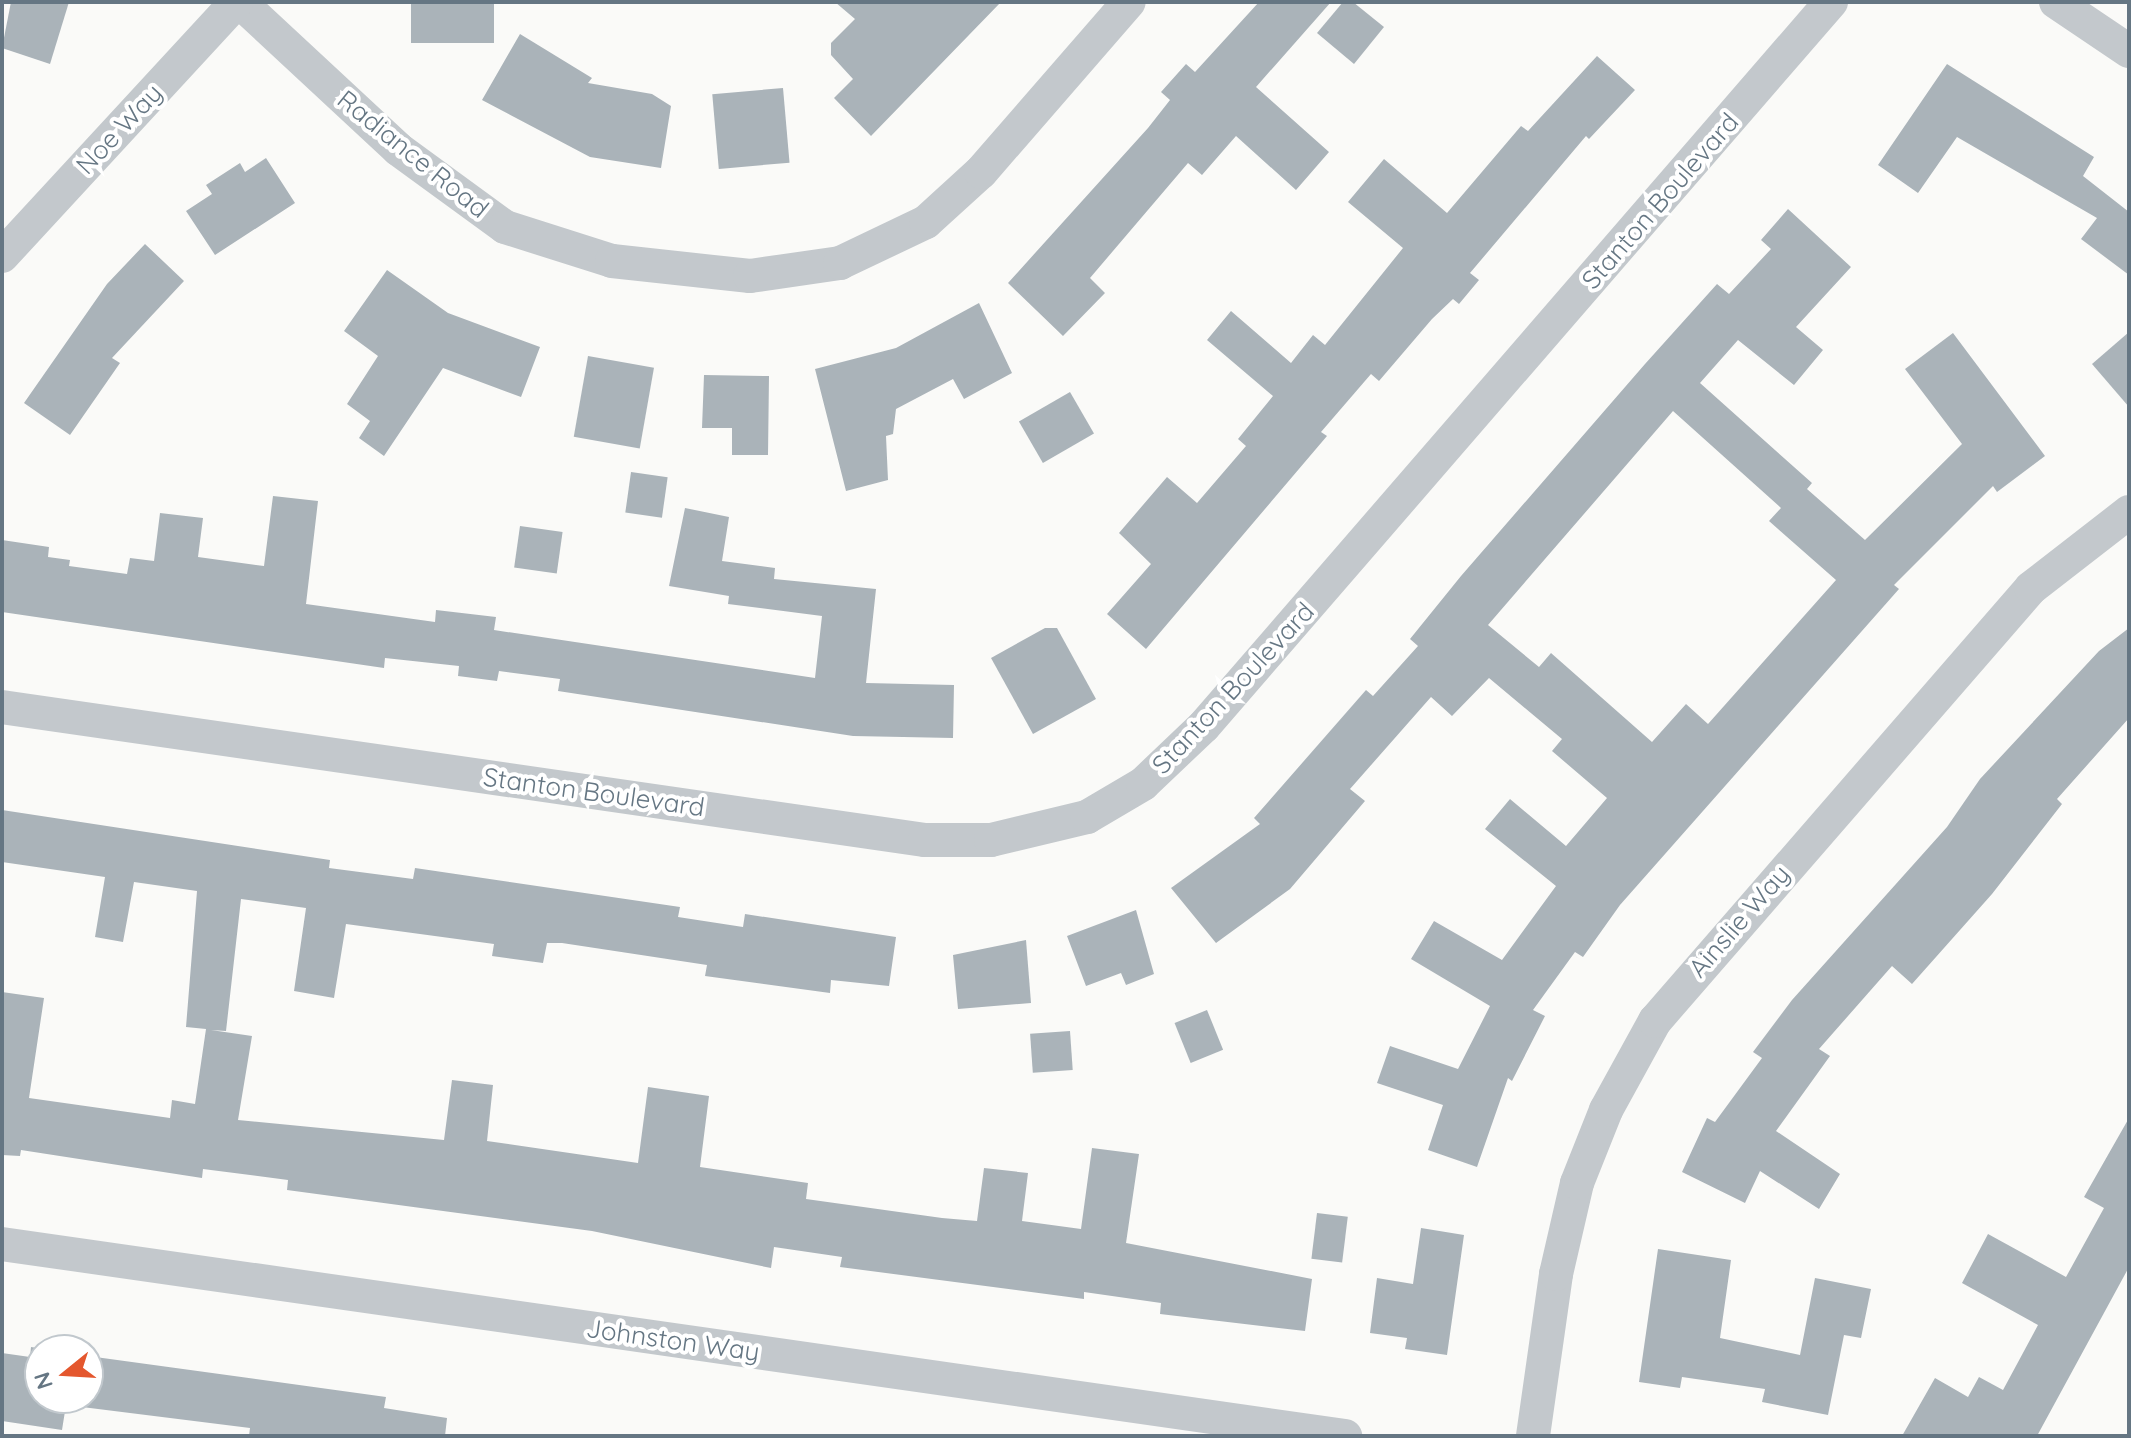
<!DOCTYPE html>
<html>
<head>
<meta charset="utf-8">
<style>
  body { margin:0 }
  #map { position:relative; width:2131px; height:1438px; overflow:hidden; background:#fafaf8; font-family:Quicksand,sans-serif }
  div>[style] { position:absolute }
  .building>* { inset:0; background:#aab3b9; transform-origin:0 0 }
  .street>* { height:34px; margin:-17px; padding:0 17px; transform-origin:17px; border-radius:17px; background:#c3c8cc }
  span { translate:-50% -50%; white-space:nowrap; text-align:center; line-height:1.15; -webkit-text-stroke:8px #fff; paint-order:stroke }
  .street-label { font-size:26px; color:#657683 }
  .frame { position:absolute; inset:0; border:4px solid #657683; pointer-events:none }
  .north { position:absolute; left:24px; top:1334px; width:80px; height:80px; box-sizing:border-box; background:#fff; border:2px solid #c1c8cd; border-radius:50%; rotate:252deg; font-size:22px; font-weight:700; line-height:32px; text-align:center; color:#657683 }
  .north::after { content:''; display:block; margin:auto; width:28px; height:36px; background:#e4572e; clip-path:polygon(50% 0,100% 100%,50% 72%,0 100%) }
</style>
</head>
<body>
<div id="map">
  <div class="building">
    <i style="clip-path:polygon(11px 2px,69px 2px,50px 64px,2px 48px)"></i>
    <i style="left:411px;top:2px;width:83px;height:41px"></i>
    <i style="clip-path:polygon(835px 2px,1001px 2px,871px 136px,834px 98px,853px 79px,831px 55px,831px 43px,855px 19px)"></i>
    <i style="clip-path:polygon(1259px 2px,1331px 2px,1256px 87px,1329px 152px,1296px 190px,1236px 136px,1202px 175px,1188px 163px,1090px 278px,1105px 293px,1063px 336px,1008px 283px,1148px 128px,1170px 100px,1161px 92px,1186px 64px,1195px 72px)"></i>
    <i style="clip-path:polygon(1343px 2px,1353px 2px,1384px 27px,1354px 64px,1317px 33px)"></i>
    <i style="clip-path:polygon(520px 34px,592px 78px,588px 83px,652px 94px,671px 106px,661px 168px,590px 157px,482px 100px)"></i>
    <i style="clip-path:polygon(1597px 56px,1635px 90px,1589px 139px,1586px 136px,1470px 273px,1479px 280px,1459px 304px,1453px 299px,1432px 319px,1379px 381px,1371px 374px,1321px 432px,1327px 436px,1146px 649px,1107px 614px,1151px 564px,1119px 533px,1167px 477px,1197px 503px,1246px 446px,1238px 439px,1273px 396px,1207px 340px,1231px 311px,1291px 363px,1313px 335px,1325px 345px,1403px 248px,1348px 202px,1384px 159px,1447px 213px,1521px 126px,1528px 131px)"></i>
    <i style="clip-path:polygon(1947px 64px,2094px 157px,2083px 176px,2129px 212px,2129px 275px,2081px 239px,2097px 218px,1957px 137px,1918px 193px,1878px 165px)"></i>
    <i style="left:783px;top:88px;width:75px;height:71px;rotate:85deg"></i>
    <i style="clip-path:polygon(266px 158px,295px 203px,215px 255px,186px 211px,212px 194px,206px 185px,240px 163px,245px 172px)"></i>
    <i style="clip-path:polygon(evenodd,1788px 209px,1851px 267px,1796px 327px,1823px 350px,1794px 385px,1738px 340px,1700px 383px,1812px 483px,1807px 489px,1865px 540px,1962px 444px,1905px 369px,1953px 333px,2045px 456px,1997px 492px,1993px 486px,1894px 585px,1899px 589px,1620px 905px,1583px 957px,1575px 952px,1533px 1010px,1545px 1016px,1512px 1081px,1508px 1078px,1477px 1167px,1428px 1150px,1443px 1105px,1377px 1083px,1390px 1046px,1458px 1069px,1490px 1006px,1411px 959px,1434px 921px,1502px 960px,1556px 886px,1485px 829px,1510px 799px,1566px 846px,1607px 798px,1552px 751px,1562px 739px,1489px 678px,1452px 716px,1431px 697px,1350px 789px,1365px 801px,1290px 889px,1216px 943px,1171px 888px,1260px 824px,1254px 818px,1366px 690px,1373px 696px,1418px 646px,1410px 639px,1461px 576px,1645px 364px,1717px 284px,1729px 294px,1771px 249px,1761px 240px,1788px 209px,1673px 411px,1781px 508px,1769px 521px,1836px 580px,1708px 724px,1686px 704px,1652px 742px,1551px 653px,1539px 667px,1488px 625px,1673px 411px)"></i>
    <i style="clip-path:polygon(145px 244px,184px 281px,112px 358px,120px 363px,70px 435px,24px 403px,107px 284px)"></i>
    <i style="clip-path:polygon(387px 270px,448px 313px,540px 347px,521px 397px,443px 368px,384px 456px,359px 438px,370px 421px,347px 404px,378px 356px,344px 331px)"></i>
    <i style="clip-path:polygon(979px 303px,1012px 373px,964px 399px,953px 379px,896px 409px,893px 434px,886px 436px,888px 480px,846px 491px,815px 369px,896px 348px)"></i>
    <i style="clip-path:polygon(2129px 332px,2129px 407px,2092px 364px)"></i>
    <i style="left:588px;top:356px;width:67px;height:82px;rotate:10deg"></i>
    <i style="clip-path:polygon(704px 375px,769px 376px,768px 455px,732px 455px,732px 428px,702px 428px)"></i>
    <i style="left:1070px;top:392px;width:48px;height:59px;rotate:60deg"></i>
    <i style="left:631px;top:472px;width:37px;height:41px;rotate:8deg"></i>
    <i style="clip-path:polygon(273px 496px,318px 501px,306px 604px,435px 622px,436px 610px,496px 617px,494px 630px,815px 678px,822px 616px,728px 604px,729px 596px,669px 586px,685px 508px,729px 517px,722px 561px,775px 568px,774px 579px,876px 589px,866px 683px,954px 685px,953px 738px,853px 736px,558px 691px,560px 679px,499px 671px,497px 681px,458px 676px,459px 666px,385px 658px,384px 668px,2px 612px,2px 540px,49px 547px,48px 557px,70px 560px,69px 566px,127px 574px,130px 558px,154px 561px,160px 513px,203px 518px,198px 557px,264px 566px)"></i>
    <i style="left:520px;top:526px;width:43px;height:42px;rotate:8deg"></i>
    <i style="clip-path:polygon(1045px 628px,1057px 628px,1096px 699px,1033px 734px,991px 658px)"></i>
    <i style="clip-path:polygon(2129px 628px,2129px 718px,2057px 799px,2062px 804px,1992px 894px,1912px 984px,1892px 966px,1819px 1049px,1830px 1056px,1776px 1131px,1840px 1174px,1819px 1209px,1760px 1171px,1745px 1203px,1682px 1172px,1707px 1118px,1715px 1122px,1762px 1058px,1753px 1052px,1792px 1000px,1947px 827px,1980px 779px,2099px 651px)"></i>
    <i style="clip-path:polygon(2px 810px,330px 860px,329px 868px,413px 879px,415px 868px,680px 907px,678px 917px,743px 927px,745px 914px,896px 937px,889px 986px,831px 980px,830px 993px,705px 976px,707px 965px,562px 943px,547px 943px,543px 963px,492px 956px,494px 944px,346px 924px,334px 998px,294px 991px,306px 908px,241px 899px,226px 1031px,211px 1030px,252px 1036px,238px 1120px,444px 1140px,452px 1080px,493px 1085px,487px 1141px,638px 1163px,648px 1087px,709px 1096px,700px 1167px,808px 1183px,806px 1199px,942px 1218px,977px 1221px,984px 1168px,1028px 1173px,1022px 1221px,1081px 1229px,1092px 1148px,1139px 1154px,1126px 1243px,1312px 1279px,1305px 1331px,1160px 1314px,1161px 1303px,1084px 1292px,1084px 1299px,840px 1267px,842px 1257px,774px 1247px,771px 1268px,592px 1231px,287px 1190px,288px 1180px,203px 1169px,202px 1178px,21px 1150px,20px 1156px,2px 1155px,2px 992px,44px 998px,29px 1098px,170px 1118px,172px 1100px,195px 1104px,206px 1029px,186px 1027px,197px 891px,134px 882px,123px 942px,95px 937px,105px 877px,2px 862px)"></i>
    <i style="clip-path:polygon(1136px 910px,1154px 974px,1126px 985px,1121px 973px,1086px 986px,1067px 936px)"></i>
    <i style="clip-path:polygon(1026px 940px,1031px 1003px,958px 1009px,953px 955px)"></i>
    <i style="left:1207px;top:1010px;width:43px;height:35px;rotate:68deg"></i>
    <i style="left:1070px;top:1031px;width:39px;height:40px;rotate:86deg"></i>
    <i style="clip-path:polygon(2129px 1118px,2129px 1267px,2037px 1436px,1902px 1436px,1935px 1378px,1968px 1397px,1979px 1377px,2003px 1390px,2038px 1325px,1962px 1283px,1988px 1234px,2066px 1277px,2104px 1208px,2084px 1197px)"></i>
    <i style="left:1317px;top:1213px;width:31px;height:46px;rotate:7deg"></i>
    <i style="clip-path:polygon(1421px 1228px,1464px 1235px,1447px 1355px,1405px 1349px,1407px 1338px,1370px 1333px,1377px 1278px,1413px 1284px)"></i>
    <i style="clip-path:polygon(1658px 1249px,1731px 1260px,1720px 1338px,1800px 1355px,1815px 1278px,1871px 1289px,1861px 1338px,1844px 1335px,1828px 1415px,1762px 1402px,1765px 1389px,1682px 1377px,1680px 1388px,1639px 1382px)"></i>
    <i style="clip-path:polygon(31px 1347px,50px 1350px,40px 1350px,40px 1398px,88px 1398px,88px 1356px,386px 1397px,384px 1408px,447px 1418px,445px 1436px,249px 1436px,250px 1428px,66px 1405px,62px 1430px,2px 1421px,2px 1353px,30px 1357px)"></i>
  </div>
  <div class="street">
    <i style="left:240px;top:2px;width:216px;rotate:42.9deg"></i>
    <i style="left:398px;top:149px;width:132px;rotate:36.1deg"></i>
    <i style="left:505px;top:227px;width:112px;rotate:17.6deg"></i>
    <i style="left:612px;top:261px;width:139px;rotate:6.2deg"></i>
    <i style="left:750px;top:276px;width:91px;rotate:-8.2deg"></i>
    <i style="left:840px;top:263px;width:95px;rotate:-25.5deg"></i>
    <i style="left:926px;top:222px;width:74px;rotate:-42.3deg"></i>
    <i style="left:981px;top:172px;width:225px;rotate:-49deg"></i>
    <i style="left:2056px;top:2px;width:88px;rotate:33.9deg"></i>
    <i style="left:2px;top:256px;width:345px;rotate:-47.3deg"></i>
    <i style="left:2px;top:707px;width:933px;rotate:8.2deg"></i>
    <i style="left:925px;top:840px;width:66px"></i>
    <i style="left:991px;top:840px;width:99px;rotate:-13.5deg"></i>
    <i style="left:1087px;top:817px;width:65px;rotate:-30.5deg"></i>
    <i style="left:1143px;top:784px;width:84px;rotate:-43.6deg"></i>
    <i style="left:1204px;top:726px;width:958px;rotate:-49.11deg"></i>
    <i style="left:2px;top:1244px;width:1357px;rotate:8.14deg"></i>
    <i style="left:1533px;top:1436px;width:164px;rotate:-81.9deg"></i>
    <i style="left:1556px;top:1274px;width:93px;rotate:-77deg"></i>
    <i style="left:1577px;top:1183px;width:79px;rotate:-68.3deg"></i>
    <i style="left:1606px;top:1110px;width:102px;rotate:-61.2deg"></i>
    <i style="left:1655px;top:1021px;width:573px;rotate:-49.03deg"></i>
    <i style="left:2031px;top:588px;width:124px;rotate:-37.8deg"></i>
  </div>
  <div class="street-label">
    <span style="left:119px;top:129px;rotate:-47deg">Noe Way</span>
    <span style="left:413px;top:154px;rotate:39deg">Radiance Road</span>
    <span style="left:1660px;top:201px;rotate:-49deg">Stanton Boulevard</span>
    <span style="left:1233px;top:688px;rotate:-47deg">Stanton Boulevard</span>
    <span style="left:594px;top:792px;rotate:8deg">Stanton Boulevard</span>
    <span style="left:1739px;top:921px;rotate:-49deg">Ainslie Way</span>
    <span style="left:673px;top:1340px;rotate:8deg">Johnston Way</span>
  </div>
  <div class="frame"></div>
  <div class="north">N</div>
</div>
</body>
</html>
